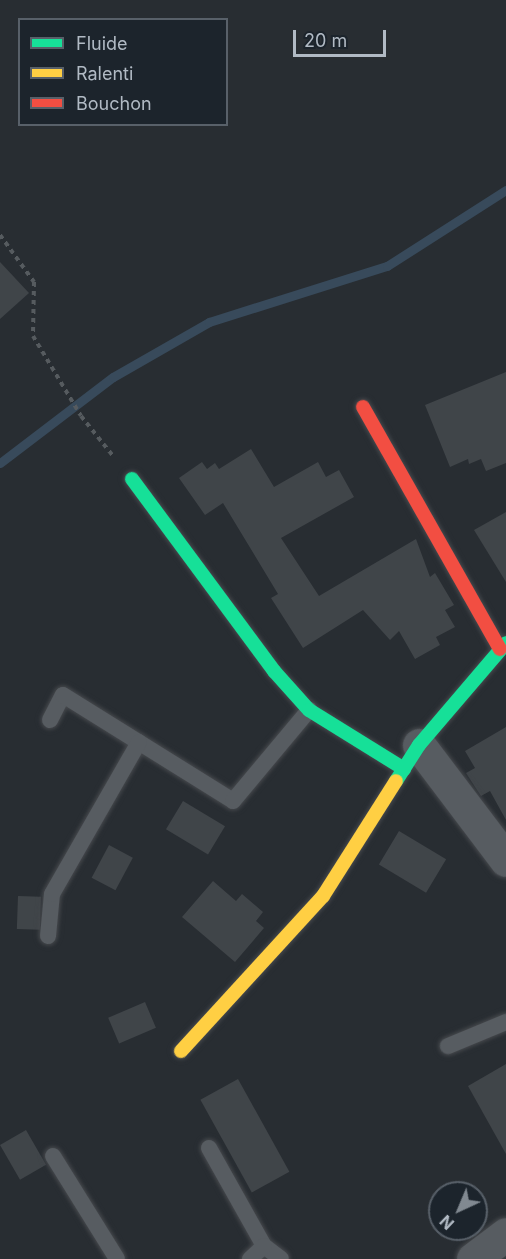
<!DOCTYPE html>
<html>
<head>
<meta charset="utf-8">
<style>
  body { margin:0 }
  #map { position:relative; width:506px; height:1259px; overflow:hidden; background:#282d32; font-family:Inter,sans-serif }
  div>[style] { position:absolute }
  .stream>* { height:9px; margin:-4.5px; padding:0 4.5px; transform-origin:4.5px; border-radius:4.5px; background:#384a5b }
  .building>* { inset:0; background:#404549; transform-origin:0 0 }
  .path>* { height:4px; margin-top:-2px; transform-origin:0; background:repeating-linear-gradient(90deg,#565b5f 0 4.5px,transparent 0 9px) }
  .roads { filter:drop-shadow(0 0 2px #46494d) drop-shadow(0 0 2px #46494d) }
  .lane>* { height:16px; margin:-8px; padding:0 8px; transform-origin:8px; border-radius:8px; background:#575c61 }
  .street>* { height:33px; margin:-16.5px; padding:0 16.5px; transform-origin:16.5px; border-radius:16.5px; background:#575c61 }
  .fast>* { height:14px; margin:-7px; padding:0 7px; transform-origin:7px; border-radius:7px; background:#16e098 }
  .slow>* { height:14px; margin:-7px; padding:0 7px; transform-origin:7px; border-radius:7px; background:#ffcf43 }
  .jam>* { height:14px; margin:-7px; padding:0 7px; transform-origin:7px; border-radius:7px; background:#f24e42 }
  span { translate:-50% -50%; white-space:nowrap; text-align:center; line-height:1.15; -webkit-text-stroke:5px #1c242c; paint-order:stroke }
  .legend { position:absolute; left:18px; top:18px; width:210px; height:108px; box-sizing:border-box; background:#1c242c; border:2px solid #586069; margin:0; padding:8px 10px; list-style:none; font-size:18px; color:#b1bac4 }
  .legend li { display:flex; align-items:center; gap:12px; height:30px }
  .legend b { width:30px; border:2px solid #586069 }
  .north { position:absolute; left:428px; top:1181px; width:60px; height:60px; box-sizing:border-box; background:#1c242c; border:2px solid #586069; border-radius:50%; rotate:224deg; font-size:16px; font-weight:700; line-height:24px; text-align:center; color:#b1bac4 }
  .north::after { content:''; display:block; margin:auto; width:21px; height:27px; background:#818991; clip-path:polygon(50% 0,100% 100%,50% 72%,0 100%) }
  .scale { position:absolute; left:293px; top:30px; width:93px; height:27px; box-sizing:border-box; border:3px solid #b1bac4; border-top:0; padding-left:8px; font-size:18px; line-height:21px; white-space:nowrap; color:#b1bac4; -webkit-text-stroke:4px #1c242c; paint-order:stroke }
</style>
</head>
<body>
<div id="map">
  <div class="stream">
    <i style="left:0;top:463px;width:142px;rotate:-37.3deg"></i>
    <i style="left:113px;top:377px;width:111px;rotate:-29.8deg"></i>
    <i style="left:209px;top:322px;width:187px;rotate:-17.5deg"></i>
    <i style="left:387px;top:266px;width:141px;rotate:-32.6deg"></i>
  </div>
  <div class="building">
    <i style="clip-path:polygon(0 262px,29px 293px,0 319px)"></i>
    <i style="clip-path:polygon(506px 372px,506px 463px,486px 471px,481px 459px,469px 464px,468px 459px,450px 467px,425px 405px)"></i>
    <i style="clip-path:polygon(251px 449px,274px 487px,318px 462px,326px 477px,339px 470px,354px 497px,281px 538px,319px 596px,416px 539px,430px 577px,435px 573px,454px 605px,445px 610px,455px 627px,436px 637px,440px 645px,415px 659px,399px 631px,390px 640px,363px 610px,303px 648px,271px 598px,278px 594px,223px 503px,205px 515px,179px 478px,202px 462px,207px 469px,215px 463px,219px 469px)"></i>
    <i style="clip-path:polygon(506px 512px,506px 582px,474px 530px)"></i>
    <i style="clip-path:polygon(506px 727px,506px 820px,490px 791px,481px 796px,477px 790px,466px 773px,475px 768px,465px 751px)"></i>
    <i style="left:183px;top:801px;width:49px;height:33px;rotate:31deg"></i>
    <i style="left:399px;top:831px;width:55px;height:39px;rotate:31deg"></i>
    <i style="left:109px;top:845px;width:27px;height:37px;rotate:28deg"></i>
    <i style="clip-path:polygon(213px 881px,236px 901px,242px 894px,263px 912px,256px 921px,264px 928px,235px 962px,182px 917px)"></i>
    <i style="left:18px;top:896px;width:23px;height:33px;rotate:2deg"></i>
    <i style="left:145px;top:1002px;width:28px;height:40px;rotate:67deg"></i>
    <i style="clip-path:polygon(506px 1064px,506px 1154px,468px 1086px)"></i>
    <i style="left:238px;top:1079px;width:106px;height:43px;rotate:61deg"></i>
    <i style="left:26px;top:1130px;width:40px;height:30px;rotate:60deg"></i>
  </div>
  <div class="path">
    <i style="left:0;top:235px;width:58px;rotate:54.1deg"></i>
    <i style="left:34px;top:282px;width:54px;rotate:91.1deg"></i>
    <i style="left:33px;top:336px;width:93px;rotate:59deg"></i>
    <i style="left:81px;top:416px;width:51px;rotate:51.3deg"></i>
  </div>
  <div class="roads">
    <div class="lane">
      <i style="left:50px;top:720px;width:28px;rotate:-63deg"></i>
      <i style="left:63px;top:695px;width:200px;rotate:31.9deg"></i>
      <i style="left:233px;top:801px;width:119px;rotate:-50.1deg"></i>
      <i style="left:48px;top:936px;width:42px;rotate:-84.6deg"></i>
      <i style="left:52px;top:894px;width:175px;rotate:-60.2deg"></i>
      <i style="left:448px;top:1046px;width:63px;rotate:-22.5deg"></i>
      <i style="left:209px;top:1148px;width:112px;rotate:60.7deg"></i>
      <i style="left:264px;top:1246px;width:21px;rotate:37deg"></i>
      <i style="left:53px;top:1156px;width:121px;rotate:58.1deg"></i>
      <i style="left:250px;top:1259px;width:19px;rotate:-43deg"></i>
    </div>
    <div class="street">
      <i style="left:419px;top:745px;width:144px;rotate:52.9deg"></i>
      <i style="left:473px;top:1259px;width:41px;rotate:-37.1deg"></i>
    </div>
    <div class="fast">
      <i style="left:132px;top:479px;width:239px;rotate:53.5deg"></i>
      <i style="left:274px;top:671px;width:52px;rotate:48.1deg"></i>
      <i style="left:309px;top:710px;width:112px;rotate:31.8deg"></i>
      <i style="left:396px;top:781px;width:43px;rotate:-57.4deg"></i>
      <i style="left:419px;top:745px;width:134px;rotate:-49.5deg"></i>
    </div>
    <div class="slow">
      <i style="left:181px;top:1051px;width:210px;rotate:-47.5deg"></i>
      <i style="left:323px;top:896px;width:136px;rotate:-57.6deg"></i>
    </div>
    <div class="jam">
      <i style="left:363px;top:407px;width:278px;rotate:60.5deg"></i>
    </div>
  </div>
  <ul class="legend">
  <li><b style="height:8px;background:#16e098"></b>Fluide</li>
  <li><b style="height:8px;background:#ffcf43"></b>Ralenti</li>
  <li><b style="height:8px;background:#f24e42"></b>Bouchon</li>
  </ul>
  <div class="north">N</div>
  <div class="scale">20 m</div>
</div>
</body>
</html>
